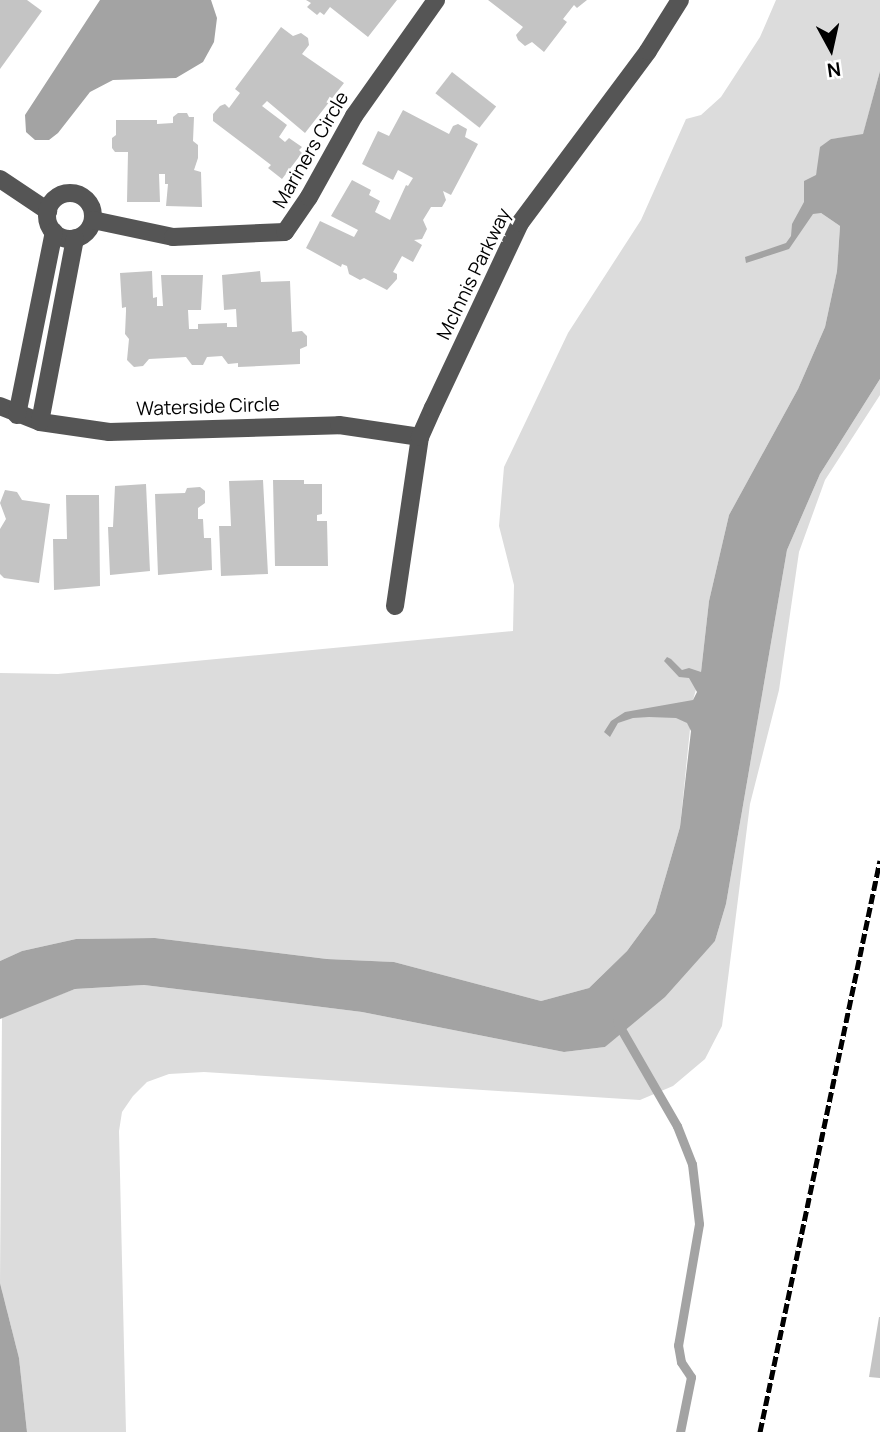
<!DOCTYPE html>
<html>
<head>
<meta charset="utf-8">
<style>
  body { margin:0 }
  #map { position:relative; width:880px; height:1432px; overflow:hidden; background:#fff; font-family:Manrope,sans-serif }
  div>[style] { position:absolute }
  .green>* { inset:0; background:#dcdcdc }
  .water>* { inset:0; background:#a3a3a3 }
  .stream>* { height:9px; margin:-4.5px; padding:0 4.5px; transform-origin:4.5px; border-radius:4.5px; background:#a3a3a3 }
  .building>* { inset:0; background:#c4c4c4; transform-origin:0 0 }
  .minor>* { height:18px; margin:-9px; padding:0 9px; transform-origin:9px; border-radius:9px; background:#555 }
  .minor>.ring { margin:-9px; padding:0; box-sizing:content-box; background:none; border:18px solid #555; border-radius:50% }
  .rail>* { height:5px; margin-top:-2.5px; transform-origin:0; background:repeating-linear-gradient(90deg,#000 0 10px,transparent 0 13.5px) }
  span { translate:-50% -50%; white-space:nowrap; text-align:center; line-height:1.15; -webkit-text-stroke:5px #fff; paint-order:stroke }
  .street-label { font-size:19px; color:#000 }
  .north { position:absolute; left:796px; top:14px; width:70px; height:70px; -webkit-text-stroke:5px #fff; paint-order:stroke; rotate:172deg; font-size:19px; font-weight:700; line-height:28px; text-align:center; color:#000 }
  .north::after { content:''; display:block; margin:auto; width:24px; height:32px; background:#000; clip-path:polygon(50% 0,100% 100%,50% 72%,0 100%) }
</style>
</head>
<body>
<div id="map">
  <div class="green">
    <i style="clip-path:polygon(776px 0,880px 0,880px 71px,863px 135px,831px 139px,819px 163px,816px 175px,821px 213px,840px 226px,837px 271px,825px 327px,798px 389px,729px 515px,709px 601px,701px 672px,693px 700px,680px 827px,655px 913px,627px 951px,589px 988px,541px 1001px,394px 962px,327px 959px,155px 938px,76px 939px,22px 951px,0 961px,0 673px,58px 674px,513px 631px,514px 585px,499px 526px,504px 467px,568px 333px,641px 220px,686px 119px,701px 115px,721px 97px,760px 37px)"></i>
    <i style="clip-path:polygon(880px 379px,880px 395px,825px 480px,799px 552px,779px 690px,750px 804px,722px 1026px,705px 1059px,673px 1086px,640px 1100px,204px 1072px,169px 1074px,147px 1082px,133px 1096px,122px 1112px,119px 1131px,126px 1432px,27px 1432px,19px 1358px,0 1283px,2px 1016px,75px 989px,144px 985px,362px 1012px,564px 1052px,605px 1047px,715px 941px,726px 904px,787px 550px,820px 474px)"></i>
  </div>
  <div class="water">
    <i style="clip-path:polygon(100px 0,211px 0,217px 18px,214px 42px,203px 62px,176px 78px,113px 80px,90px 92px,58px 133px,49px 140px,35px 140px,26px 132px,25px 115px)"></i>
    <i style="clip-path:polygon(880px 71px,880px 379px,820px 474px,787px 550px,726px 904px,715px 941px,665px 997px,605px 1047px,564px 1052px,362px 1012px,144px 985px,75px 989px,0 1019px,0 961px,22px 951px,76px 939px,155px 938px,327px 959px,394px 962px,541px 1001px,589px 988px,627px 951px,655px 913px,680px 827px,691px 731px,687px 723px,676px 718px,649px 717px,633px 718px,618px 723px,610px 737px,604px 732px,611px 721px,625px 712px,693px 700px,697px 692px,689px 678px,679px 677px,664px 661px,667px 657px,671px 659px,682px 670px,689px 668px,701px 672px,709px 601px,729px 515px,798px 389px,825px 327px,837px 271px,840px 226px,821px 213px,813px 214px,789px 249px,746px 263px,745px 257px,786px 243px,791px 236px,792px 224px,804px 202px,804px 181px,816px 175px,820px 147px,831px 139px,863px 134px)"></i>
    <i style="clip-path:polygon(0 1283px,19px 1358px,27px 1432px,0 1432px)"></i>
  </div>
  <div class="stream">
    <i style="left:617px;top:1022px;width:120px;rotate:60deg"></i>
    <i style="left:677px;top:1126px;width:41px;rotate:68.5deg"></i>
    <i style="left:692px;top:1164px;width:60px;rotate:83.3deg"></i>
    <i style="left:699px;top:1224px;width:123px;rotate:99.8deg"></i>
    <i style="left:678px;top:1345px;width:17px;rotate:80deg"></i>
    <i style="left:681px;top:1362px;width:18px;rotate:56deg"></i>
    <i style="left:691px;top:1377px;width:56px;rotate:101.3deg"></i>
  </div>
  <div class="building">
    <i style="clip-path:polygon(0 0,27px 0,42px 11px,0 69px)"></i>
    <i style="clip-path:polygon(306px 0,397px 0,368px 37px,330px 7px,324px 15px,320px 12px,317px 15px,307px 7px,311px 3px)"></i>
    <i style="clip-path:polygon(488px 0,587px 0,577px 8px,574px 5px,563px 19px,567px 22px,544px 52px,532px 42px,525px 46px,518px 40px,516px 35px,523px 27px)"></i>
    <i style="clip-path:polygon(281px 27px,293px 36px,301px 33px,308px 38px,309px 45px,302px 54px,344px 83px,305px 133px,267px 101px,262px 106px,287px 125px,279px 137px,285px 142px,289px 138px,302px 147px,299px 150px,302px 153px,282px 179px,268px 168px,271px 165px,213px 121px,213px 114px,220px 106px,225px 104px,229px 108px,240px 93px,235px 89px)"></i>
    <i style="left:452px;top:72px;width:56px;height:27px;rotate:38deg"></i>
    <i style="clip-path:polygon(403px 110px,449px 134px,453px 126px,458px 124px,467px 129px,465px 137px,478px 144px,451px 195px,443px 191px,446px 200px,442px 207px,431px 207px,423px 220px,427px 229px,422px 239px,414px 240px,422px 245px,413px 262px,402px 256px,393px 272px,397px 274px,397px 279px,387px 290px,364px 278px,360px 280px,349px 274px,347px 266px,342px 264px,341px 267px,306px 248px,320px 221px,354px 237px,358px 230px,331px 216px,352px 180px,371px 190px,369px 195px,380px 201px,375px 212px,390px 220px,406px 185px,408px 186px,413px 178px,398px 170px,393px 180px,362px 164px,378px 131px,389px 136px)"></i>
    <i style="clip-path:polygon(178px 113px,187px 113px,189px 117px,194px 117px,193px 141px,198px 145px,198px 158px,194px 170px,201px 172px,202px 207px,166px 206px,168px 184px,165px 184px,165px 174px,159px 174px,160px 202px,127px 202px,128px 152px,115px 152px,112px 148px,112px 138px,116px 135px,116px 120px,157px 120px,157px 124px,173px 123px,173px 117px)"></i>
    <i style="clip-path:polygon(152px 271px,153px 298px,157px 297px,157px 306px,163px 306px,161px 275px,203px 275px,201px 310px,188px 310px,189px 329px,198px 329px,198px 324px,227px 323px,227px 327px,237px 327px,236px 309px,224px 310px,222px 275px,260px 271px,261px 282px,290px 281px,292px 332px,302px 331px,307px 336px,307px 346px,300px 349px,300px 364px,238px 367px,238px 363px,228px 364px,222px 356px,207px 357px,203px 365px,192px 365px,186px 357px,149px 359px,143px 366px,134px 367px,127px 360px,129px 339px,125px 334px,126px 311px,126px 307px,122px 308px,120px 273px)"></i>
    <i style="clip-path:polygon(263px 480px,268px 574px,221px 576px,219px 526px,231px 526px,229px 481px)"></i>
    <i style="clip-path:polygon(273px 480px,304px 480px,304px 484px,322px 484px,322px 514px,317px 515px,317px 521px,327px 521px,328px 566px,275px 566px)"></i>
    <i style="clip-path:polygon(146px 484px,150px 571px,110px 575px,108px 527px,113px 527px,115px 486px)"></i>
    <i style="clip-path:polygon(200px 487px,205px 491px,205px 503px,198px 508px,198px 519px,203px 519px,204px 538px,211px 538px,212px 570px,158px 575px,155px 494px,185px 493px,187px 488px)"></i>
    <i style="clip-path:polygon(5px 490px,17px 492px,22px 500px,50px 504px,39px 583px,4px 578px,0 574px,0 529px,6px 519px,0 503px)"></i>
    <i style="clip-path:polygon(66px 495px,99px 495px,100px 586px,54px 590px,53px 539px,67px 539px)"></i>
    <i style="clip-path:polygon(879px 1317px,880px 1317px,880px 1378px,869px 1377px)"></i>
  </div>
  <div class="minor">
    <i style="left:0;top:179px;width:58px;rotate:33.7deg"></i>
    <i class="ring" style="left:47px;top:193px;width:28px;height:28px"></i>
    <i style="left:93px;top:220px;width:82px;rotate:12deg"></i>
    <i style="left:173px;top:237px;width:112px;rotate:-2.6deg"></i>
    <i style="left:285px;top:232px;width:42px;rotate:-55.6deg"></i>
    <i style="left:309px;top:197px;width:93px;rotate:-60.9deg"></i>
    <i style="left:354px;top:116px;width:142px;rotate:-54.7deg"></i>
    <i style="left:0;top:406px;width:43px;rotate:21.8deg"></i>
    <i style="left:40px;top:422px;width:70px;rotate:8.2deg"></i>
    <i style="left:109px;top:432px;width:230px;rotate:-1.7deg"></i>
    <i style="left:339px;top:425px;width:82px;rotate:8.4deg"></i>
    <i style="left:17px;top:415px;width:187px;rotate:-78.6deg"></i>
    <i style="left:40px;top:422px;width:187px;rotate:-79.2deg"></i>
    <i style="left:395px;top:606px;width:171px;rotate:-81.6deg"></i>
    <i style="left:420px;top:437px;width:32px;rotate:-66deg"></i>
    <i style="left:433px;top:408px;width:204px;rotate:-64.8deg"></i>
    <i style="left:520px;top:223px;width:214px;rotate:-53.3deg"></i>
    <i style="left:648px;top:51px;width:60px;rotate:-57.9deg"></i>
  </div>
  <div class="rail">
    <i style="left:760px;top:1432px;width:584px;rotate:-78.15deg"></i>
  </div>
  <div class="street-label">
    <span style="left:311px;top:150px;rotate:-60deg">Mariners Circle</span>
    <span style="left:474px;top:274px;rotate:-64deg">McInnis Parkway</span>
    <span style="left:208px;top:407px;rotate:-2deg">Waterside Circle</span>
  </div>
  <div class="north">N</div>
</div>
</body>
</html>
